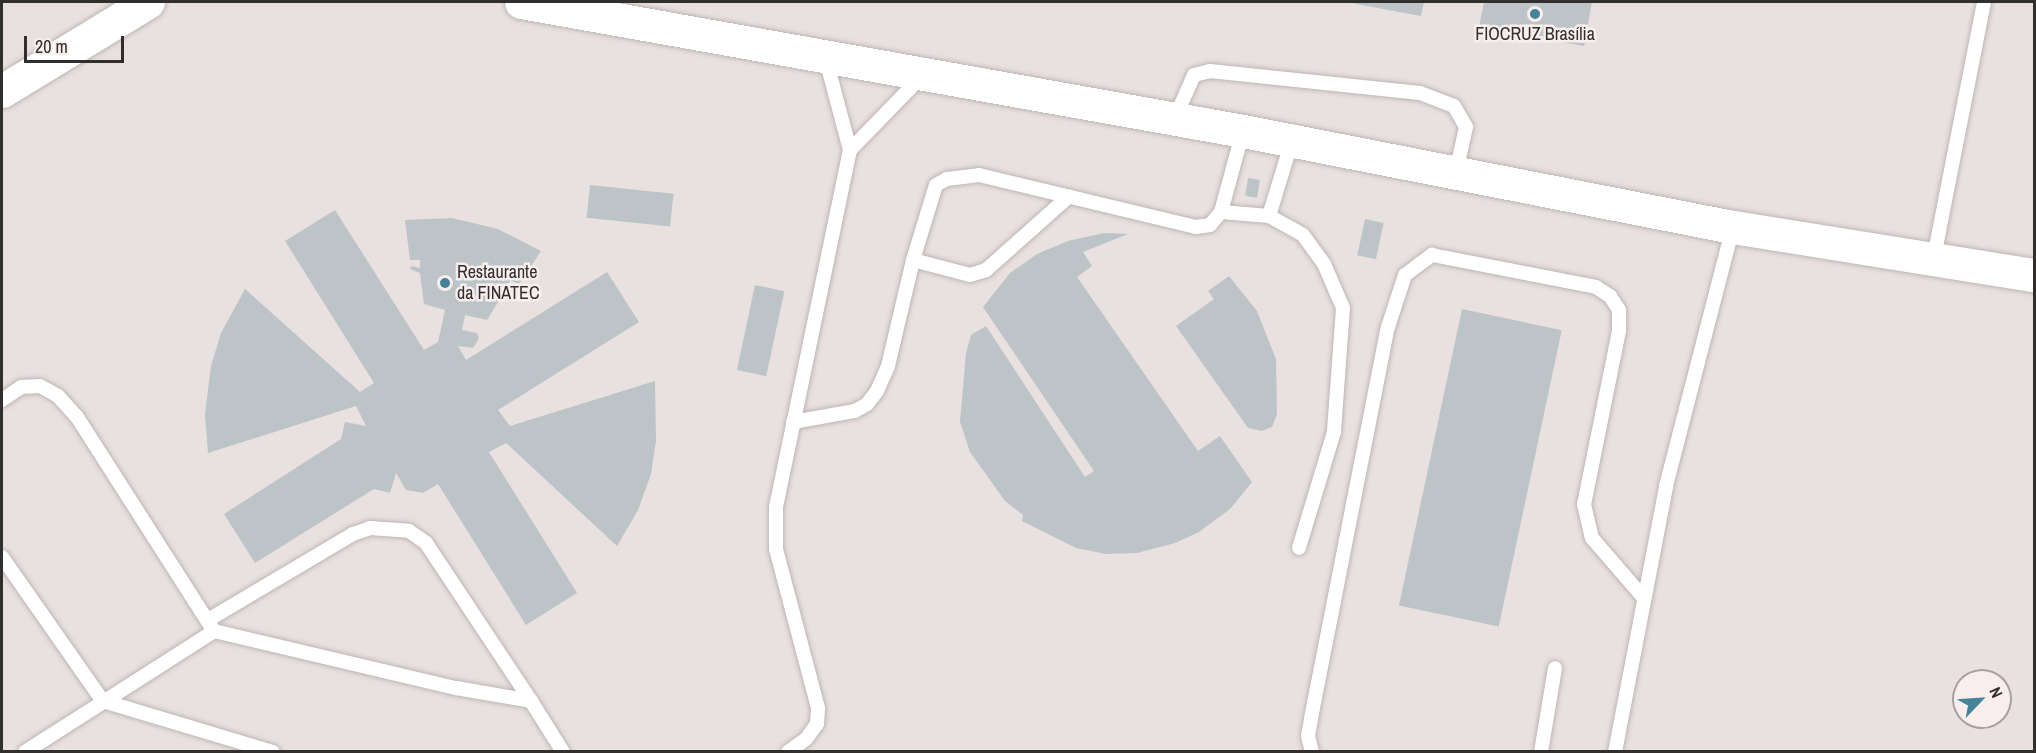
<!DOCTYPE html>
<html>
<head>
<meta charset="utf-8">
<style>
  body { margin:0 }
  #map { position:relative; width:2036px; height:753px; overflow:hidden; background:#e9e0e0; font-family:"Archivo Narrow",sans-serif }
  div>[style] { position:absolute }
  .building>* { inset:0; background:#bcc4c7; transform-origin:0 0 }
  .roads { filter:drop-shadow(0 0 2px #beb5b5) drop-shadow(0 0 2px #beb5b5) }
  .service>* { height:14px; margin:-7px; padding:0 7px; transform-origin:7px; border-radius:7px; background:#fff }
  .tertiary>* { height:33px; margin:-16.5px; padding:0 16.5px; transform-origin:16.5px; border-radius:16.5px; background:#fff }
  .secondary>* { height:33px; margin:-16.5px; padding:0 16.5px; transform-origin:16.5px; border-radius:16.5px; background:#fff }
  .dots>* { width:16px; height:16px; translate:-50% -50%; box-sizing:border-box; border:3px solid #f7eeed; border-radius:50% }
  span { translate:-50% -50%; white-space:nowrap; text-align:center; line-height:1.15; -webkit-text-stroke:5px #f7eeed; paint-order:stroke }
  .poi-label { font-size:18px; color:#312e2e }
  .left { translate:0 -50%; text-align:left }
  .frame { position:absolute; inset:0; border:3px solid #312e2e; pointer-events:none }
  .north { position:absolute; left:1952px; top:669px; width:60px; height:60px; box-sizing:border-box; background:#f7eeed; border:2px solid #a8a1a1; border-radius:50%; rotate:65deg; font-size:16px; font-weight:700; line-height:24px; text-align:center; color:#312e2e }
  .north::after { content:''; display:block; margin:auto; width:21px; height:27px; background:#458498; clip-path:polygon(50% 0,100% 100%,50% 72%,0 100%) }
  .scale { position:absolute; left:24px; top:36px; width:100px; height:27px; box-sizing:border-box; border:3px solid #312e2e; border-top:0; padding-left:8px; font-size:18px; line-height:21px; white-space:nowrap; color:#312e2e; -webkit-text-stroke:4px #f7eeed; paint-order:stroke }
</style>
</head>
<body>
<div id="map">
  <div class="building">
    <i style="clip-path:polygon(1346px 2px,1424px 2px,1421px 16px)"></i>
    <i style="clip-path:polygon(1484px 2px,1592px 2px,1584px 46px,1479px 27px)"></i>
    <i style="left:1248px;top:178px;width:12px;height:18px;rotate:9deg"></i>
    <i style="left:590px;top:185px;width:84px;height:33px;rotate:6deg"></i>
    <i style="clip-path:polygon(335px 210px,424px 350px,438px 342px,445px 310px,424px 304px,420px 273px,410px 269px,411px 266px,420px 268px,420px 260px,410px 260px,405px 220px,452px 218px,498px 229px,541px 251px,519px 284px,510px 280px,506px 288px,516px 291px,514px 295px,505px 291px,487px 320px,465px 315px,462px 330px,477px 333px,479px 338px,473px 348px,458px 346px,466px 360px,607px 272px,639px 322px,498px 410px,510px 426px,655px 381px,656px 441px,651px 474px,638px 510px,617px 546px,506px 443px,489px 452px,577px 593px,526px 625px,438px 484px,423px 493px,406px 490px,396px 473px,390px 493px,374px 489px,255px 563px,224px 514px,341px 439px,345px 422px,366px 426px,356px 406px,208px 453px,205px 414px,211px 366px,221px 333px,245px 289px,360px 392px,374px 383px,285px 241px)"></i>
    <i style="left:1365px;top:219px;width:19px;height:37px;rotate:12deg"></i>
    <i style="clip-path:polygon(1104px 233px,1128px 234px,1083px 252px,1092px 266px,1077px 277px,1198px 451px,1220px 436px,1252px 482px,1230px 509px,1199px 532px,1175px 543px,1137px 553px,1106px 554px,1076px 548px,1022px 521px,1023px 515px,1005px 501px,970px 452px,960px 422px,966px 353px,971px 335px,986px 326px,1085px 477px,1094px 471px,983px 307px,1010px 273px,1037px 254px,1068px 241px)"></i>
    <i style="clip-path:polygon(1229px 276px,1257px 311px,1276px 359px,1277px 414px,1272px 427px,1262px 431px,1248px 428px,1176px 326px,1214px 299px,1208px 291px)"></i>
    <i style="left:755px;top:285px;width:30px;height:87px;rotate:12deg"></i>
    <i style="left:1462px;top:309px;width:102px;height:303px;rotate:12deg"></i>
  </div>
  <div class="roads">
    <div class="service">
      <i style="left:1175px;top:118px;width:47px;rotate:-66.2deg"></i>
      <i style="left:1194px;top:75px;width:16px;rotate:-14deg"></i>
      <i style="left:1210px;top:71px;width:211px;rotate:6deg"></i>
      <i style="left:1420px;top:93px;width:36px;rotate:21deg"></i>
      <i style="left:1454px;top:106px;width:24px;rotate:60deg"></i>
      <i style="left:1466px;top:127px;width:46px;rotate:102.5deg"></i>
      <i style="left:850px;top:150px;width:102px;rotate:-45.8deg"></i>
      <i style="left:1221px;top:212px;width:48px;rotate:4.8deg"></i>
      <i style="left:1269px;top:216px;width:78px;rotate:-73deg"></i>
      <i style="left:1269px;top:216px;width:39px;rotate:29deg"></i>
      <i style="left:1303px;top:235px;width:36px;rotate:54deg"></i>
      <i style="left:1324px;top:264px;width:48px;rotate:66.6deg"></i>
      <i style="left:1343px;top:308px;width:124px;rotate:94.2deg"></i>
      <i style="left:1334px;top:432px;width:121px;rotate:106.8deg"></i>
      <i style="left:1934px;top:257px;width:260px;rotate:-78.9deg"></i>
      <i style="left:913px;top:260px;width:59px;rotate:14.7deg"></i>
      <i style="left:970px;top:275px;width:17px;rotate:-17deg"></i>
      <i style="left:986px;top:270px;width:111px;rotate:-41.7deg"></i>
      <i style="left:2px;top:400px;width:23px;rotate:-34deg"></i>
      <i style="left:21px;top:387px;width:19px;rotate:-3deg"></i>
      <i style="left:40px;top:386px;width:21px;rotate:29deg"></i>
      <i style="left:58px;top:396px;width:28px;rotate:48deg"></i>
      <i style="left:77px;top:417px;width:254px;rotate:57.4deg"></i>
      <i style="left:214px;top:631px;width:249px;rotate:13.3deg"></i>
      <i style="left:456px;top:688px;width:76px;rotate:9.8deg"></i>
      <i style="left:531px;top:701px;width:60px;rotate:57.9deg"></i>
      <i style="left:793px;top:422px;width:63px;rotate:-10.1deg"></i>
      <i style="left:855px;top:411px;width:14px;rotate:-30deg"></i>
      <i style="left:867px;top:404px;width:16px;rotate:-52deg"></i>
      <i style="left:877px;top:391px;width:27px;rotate:-66deg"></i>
      <i style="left:888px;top:366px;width:109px;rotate:-76.7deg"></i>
      <i style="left:913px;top:260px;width:78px;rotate:-73deg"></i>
      <i style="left:936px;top:185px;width:13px;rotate:-29deg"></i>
      <i style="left:947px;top:179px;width:32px;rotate:-7deg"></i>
      <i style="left:979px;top:175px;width:223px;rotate:13.5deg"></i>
      <i style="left:1196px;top:227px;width:14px;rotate:-8deg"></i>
      <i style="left:1210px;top:225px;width:17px;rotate:-50deg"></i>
      <i style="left:1221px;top:212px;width:84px;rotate:-74.8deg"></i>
      <i style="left:2px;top:557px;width:176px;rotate:55deg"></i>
      <i style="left:103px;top:701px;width:177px;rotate:16.7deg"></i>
      <i style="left:208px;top:620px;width:169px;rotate:-30.7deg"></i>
      <i style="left:353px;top:534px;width:18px;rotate:-19deg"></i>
      <i style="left:370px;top:528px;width:39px;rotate:4deg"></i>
      <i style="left:409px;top:531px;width:21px;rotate:35deg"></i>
      <i style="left:426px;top:543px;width:190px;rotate:56.4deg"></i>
      <i style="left:25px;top:752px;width:224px;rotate:-32.6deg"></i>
      <i style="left:788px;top:752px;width:22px;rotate:-36deg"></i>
      <i style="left:806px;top:739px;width:19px;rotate:-54deg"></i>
      <i style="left:817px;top:724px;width:16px;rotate:-86deg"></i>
      <i style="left:818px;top:708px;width:164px;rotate:-104.8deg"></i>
      <i style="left:776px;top:549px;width:42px;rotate:-90deg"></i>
      <i style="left:776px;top:507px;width:365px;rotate:-78.3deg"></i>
      <i style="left:850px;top:150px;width:97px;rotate:-104.9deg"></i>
      <i style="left:1312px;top:752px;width:16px;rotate:-104deg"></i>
      <i style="left:1308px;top:736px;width:28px;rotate:-80deg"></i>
      <i style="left:1313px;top:708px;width:388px;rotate:-78.9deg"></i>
      <i style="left:1388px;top:327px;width:55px;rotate:-71.9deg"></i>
      <i style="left:1405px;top:275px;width:34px;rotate:-37deg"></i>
      <i style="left:1432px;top:255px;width:167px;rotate:11deg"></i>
      <i style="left:1596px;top:287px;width:17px;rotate:33deg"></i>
      <i style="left:1610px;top:296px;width:17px;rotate:57deg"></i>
      <i style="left:1619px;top:310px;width:21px;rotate:90deg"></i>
      <i style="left:1619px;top:331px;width:177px;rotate:101.4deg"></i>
      <i style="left:1584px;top:504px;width:35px;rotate:77deg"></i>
      <i style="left:1592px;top:538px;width:78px;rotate:49.2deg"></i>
      <i style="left:1541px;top:752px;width:85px;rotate:-80.5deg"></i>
      <i style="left:1615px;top:752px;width:271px;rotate:-79.1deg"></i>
      <i style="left:1666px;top:486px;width:268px;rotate:-75.5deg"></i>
    </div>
    <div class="tertiary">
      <i style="left:521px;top:2px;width:733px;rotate:10.13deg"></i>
      <i style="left:1243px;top:131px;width:499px;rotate:11.1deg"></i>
      <i style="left:1733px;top:227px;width:305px;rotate:9.1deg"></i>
    </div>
    <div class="secondary">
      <i style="left:2px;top:91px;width:171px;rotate:-31.4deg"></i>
    </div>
  </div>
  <div class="dots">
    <i style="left:1535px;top:14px;background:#458498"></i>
    <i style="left:445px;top:283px;background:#458498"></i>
  </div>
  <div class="poi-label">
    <span style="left:1535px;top:34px">FIOCRUZ Brasília</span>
    <span class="left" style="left:457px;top:283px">Restaurante<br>da FINATEC</span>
  </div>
  <div class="frame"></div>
  <div class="north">N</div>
  <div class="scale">20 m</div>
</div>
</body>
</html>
